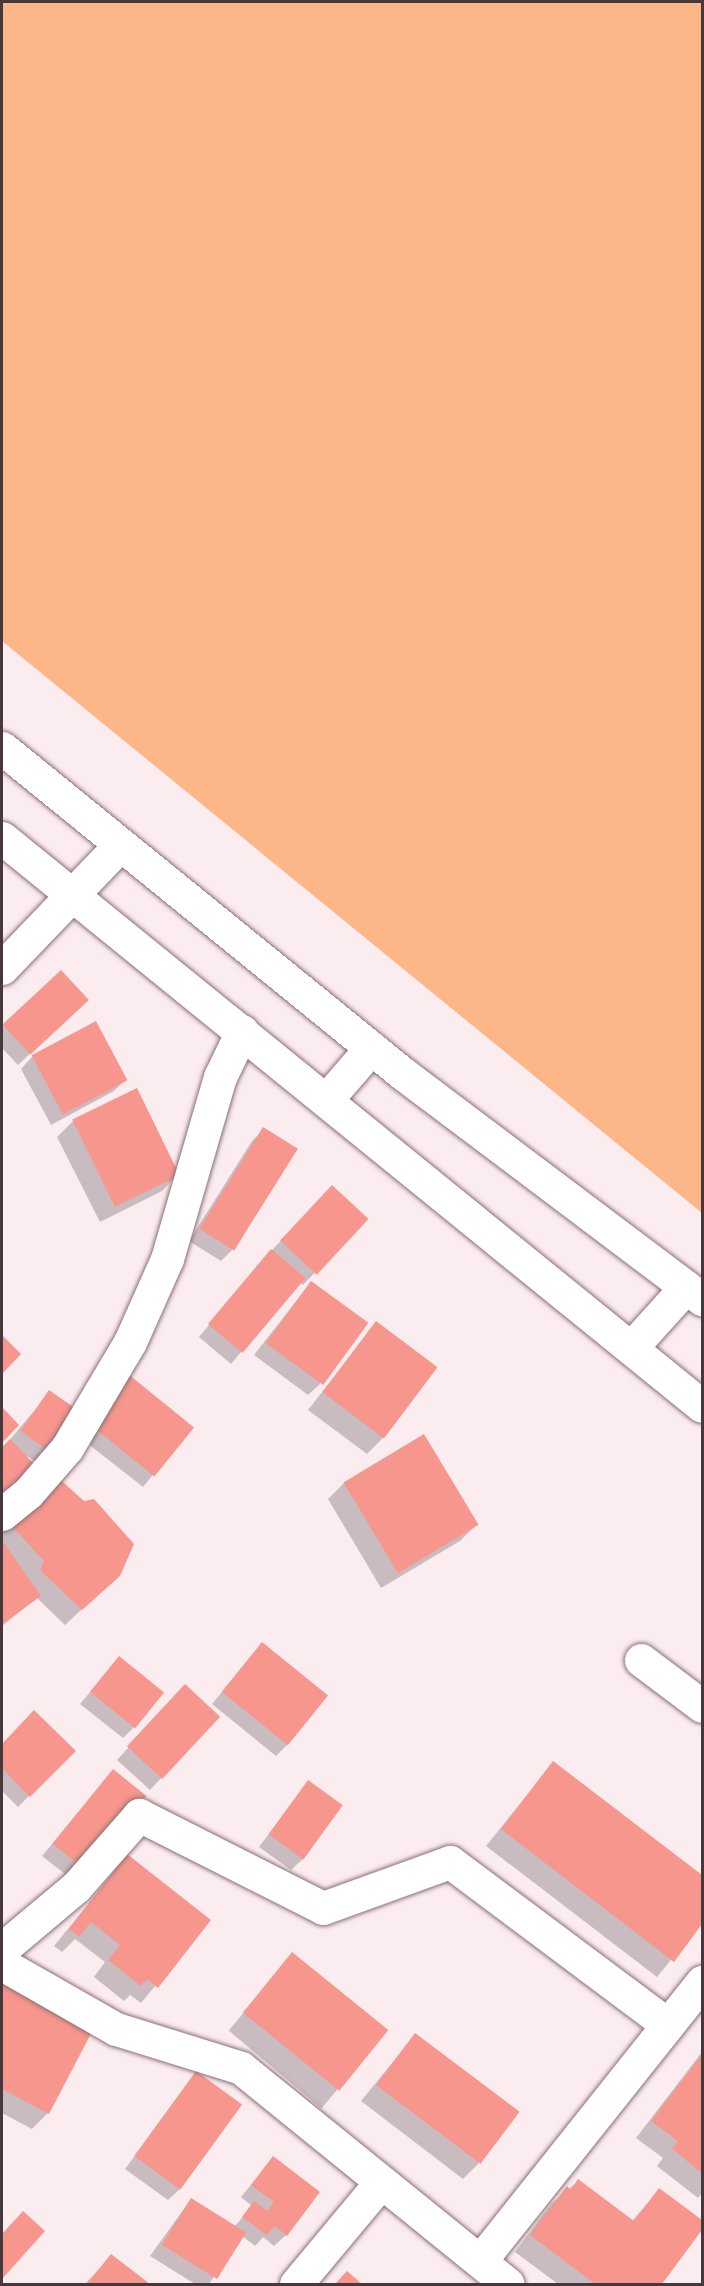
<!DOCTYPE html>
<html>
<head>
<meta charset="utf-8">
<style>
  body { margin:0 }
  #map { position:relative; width:704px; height:2286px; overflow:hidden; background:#fbecf0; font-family:Bitter,serif }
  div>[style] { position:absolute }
  .green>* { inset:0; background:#fdb688 }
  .shadow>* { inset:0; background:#0003; transform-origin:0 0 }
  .building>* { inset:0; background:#f7968c; transform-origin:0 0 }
  .roads { filter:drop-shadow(0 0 2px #8c6e76) drop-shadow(0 0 2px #8c6e76) }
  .minor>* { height:33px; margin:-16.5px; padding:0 16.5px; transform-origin:16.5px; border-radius:16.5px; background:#fff }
  .major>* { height:33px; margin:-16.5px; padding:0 16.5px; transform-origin:16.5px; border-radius:16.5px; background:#fff }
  span { translate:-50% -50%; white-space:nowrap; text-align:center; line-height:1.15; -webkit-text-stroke:4.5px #fbecf0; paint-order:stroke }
  .frame { position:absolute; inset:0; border:3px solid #46383c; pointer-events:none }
</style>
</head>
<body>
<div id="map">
  <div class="green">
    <i style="clip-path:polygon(2px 2px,702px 2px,702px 1213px,2px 641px)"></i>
  </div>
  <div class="shadow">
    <i style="clip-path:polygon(61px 972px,75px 1011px,18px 1065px,2px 1048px,2px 1028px)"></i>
    <i style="clip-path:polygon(95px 1023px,126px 1079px,114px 1091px,51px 1125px,21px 1069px,32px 1057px)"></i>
    <i style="clip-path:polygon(73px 1121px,178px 1174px,162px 1191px,100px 1222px,57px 1137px)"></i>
    <i style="clip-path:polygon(264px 1129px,233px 1249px,221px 1261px,189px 1241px,252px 1141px)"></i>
    <i style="clip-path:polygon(320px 1199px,366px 1219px,303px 1285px,300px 1282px,231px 1364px,199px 1337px,260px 1263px)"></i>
    <i style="clip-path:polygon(311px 1282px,320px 1384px,308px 1395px,254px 1355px)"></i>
    <i style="clip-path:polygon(376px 1323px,383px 1438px,367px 1454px,308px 1410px)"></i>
    <i style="clip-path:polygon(117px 1388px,192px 1427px,143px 1487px,78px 1436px)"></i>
    <i style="clip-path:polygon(50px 1392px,80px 1413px,40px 1465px,27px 1456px,2px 1495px,2px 1449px)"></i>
    <i style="clip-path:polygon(344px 1483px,476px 1525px,460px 1541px,381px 1588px,328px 1499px)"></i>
    <i style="clip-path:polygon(38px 1492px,119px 1575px,65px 1625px,37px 1598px,2px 1626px,2px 1530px)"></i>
    <i style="clip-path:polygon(262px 1644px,287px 1745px,276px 1756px,212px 1704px)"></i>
    <i style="clip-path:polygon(119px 1658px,134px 1727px,123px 1738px,80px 1704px)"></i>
    <i style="clip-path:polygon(174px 1698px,218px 1717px,150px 1790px,117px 1760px)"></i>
    <i style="clip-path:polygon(34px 1712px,74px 1751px,18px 1807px,2px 1791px,2px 1746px)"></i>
    <i style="clip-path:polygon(553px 1763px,702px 1877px,702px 1922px,657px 1977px,486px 1846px)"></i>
    <i style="clip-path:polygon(113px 1771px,74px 1881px,42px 1856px)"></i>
    <i style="clip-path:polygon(308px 1782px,303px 1859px,291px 1870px,259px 1847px)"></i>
    <i style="clip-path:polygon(127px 1856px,209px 1921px,141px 2003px,130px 1995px,124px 2001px,94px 1977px,105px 1962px,75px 1939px,62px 1952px,54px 1946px)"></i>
    <i style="left:293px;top:1954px;width:121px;height:100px;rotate:40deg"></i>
    <i style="clip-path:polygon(2px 1980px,48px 2113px,32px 2129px,2px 2113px)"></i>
    <i style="clip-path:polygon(415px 2035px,479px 2163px,463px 2179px,361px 2101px)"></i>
    <i style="clip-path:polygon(702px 2052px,702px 2193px,698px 2198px,657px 2166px,663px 2158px,636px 2138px)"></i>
    <i style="clip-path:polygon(196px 2073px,180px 2189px,168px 2200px,125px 2169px)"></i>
    <i style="clip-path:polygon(273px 2158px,286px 2235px,274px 2246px,263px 2237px,255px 2246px,242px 2236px,209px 2284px,195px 2284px,150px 2256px,191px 2199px,234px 2227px,252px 2206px,241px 2197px)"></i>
    <i style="clip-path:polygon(578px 2181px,632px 2221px,659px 2190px,702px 2222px,702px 2228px,660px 2284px,558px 2284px,515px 2252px,551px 2204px)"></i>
    <i style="clip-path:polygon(12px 2224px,43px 2231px,2px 2277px,2px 2235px)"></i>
    <i style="clip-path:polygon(111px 2256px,148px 2284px,85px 2284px)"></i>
  </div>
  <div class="building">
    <i style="left:61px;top:970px;width:41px;height:80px;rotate:47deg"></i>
    <i style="left:96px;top:1021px;width:67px;height:73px;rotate:62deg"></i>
    <i style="left:137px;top:1088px;width:97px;height:72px;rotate:64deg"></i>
    <i style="left:263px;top:1127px;width:41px;height:120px;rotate:32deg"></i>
    <i style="left:332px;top:1185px;width:50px;height:76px;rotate:43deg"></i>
    <i style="left:271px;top:1249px;width:45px;height:98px;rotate:40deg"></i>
    <i style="left:311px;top:1281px;width:71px;height:77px;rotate:36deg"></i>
    <i style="left:376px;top:1321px;width:77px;height:89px;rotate:37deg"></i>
    <i style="clip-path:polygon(2px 1335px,21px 1354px,2px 1374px)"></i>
    <i style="left:128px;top:1374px;width:85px;height:63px;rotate:39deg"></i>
    <i style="left:49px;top:1390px;width:40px;height:50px;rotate:35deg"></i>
    <i style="clip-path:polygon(2px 1407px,19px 1425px,2px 1443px)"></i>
    <i style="left:424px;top:1434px;width:106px;height:94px;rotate:59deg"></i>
    <i style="clip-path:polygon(10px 1439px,34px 1464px,2px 1497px,2px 1447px)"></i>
    <i style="clip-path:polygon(54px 1474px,84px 1501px,94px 1499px,134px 1544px,120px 1576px,82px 1610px,40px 1570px,44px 1561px,8px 1522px)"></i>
    <i style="clip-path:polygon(2px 1540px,41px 1596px,2px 1624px)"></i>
    <i style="left:262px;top:1642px;width:85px;height:64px;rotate:39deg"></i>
    <i style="left:119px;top:1656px;width:58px;height:46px;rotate:39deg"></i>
    <i style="left:185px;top:1684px;width:48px;height:85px;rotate:43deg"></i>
    <i style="clip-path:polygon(34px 1710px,76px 1751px,30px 1797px,2px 1768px,2px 1744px)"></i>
    <i style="clip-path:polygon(553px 1761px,702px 1875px,702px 1924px,674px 1962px,501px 1829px)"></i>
    <i style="left:113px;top:1769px;width:43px;height:96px;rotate:39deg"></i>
    <i style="left:308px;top:1780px;width:43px;height:67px;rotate:36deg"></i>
    <i style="clip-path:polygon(127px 1854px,211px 1920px,158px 1988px,147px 1979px,141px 1986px,108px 1960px,120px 1945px,91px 1922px,79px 1937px,69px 1929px)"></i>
    <i style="left:292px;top:1952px;width:124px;height:78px;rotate:39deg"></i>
    <i style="clip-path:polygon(2px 1978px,95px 2026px,49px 2114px,2px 2089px)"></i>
    <i style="left:415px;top:2033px;width:131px;height:65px;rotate:37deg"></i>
    <i style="clip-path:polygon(702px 2054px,702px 2173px,672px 2149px,678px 2141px,651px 2121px)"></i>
    <i style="left:196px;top:2071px;width:57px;height:105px;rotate:36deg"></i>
    <i style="clip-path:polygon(273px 2156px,320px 2192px,287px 2236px,275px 2226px,267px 2235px,242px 2217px,254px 2201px,267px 2211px,274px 2202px,251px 2185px)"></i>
    <i style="clip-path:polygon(578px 2179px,634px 2221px,659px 2188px,702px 2220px,702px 2230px,662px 2284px,595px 2284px,530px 2235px,567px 2186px,571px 2190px)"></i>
    <i style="left:191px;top:2198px;width:65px;height:55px;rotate:32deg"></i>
    <i style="clip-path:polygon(23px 2211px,45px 2231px,2px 2279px,2px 2234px)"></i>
    <i style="clip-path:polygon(111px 2254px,150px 2284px,87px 2284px)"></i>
    <i style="clip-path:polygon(347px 2271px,362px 2284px,335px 2284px)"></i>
  </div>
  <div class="roads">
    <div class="minor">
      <i style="left:2px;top:968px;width:170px;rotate:-46.2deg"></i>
      <i style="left:326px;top:1100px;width:69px;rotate:-49.1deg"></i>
      <i style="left:631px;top:1348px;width:82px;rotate:-48deg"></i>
      <i style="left:2px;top:1514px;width:33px;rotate:-39deg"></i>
      <i style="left:28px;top:1493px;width:60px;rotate:-49.1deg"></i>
      <i style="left:67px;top:1448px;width:123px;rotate:-59.3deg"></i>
      <i style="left:130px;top:1342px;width:91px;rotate:-66deg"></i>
      <i style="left:167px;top:1259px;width:190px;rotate:-73.8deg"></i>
      <i style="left:220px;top:1077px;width:51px;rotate:-64.4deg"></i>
      <i style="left:641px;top:1660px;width:76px;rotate:37deg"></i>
      <i style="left:2px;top:1949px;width:97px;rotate:-40deg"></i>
      <i style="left:76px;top:1887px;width:96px;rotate:-48.8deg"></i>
      <i style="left:139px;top:1815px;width:206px;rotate:26.8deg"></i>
      <i style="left:323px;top:1908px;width:135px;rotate:-19.9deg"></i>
      <i style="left:450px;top:1862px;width:272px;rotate:36.8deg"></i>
      <i style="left:2px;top:1964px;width:131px;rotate:29.7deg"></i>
      <i style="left:116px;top:2029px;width:131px;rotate:17.3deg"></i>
      <i style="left:241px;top:2068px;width:343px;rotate:39deg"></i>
      <i style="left:480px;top:2261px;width:357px;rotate:-51.5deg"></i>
      <i style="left:296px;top:2284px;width:133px;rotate:-50.2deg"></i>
    </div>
    <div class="major">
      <i style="left:2px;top:748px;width:515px;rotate:39.09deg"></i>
      <i style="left:402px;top:1073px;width:376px;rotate:37deg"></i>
      <i style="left:2px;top:838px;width:901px;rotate:39.06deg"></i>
    </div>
  </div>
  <div class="frame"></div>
</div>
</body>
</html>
